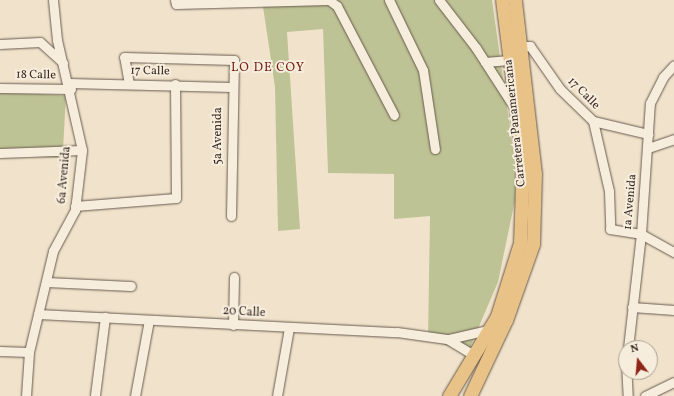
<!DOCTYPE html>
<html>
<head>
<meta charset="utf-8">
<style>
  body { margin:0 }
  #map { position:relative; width:674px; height:396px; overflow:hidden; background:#f1e3cb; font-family:Vollkorn,serif }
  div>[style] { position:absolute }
  .green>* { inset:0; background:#bec395; transform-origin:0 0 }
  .roads { filter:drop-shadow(0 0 1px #685a4e) drop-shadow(0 0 1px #685a4e) }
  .minor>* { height:9px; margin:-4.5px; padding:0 4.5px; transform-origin:4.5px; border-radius:4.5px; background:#f6eddd }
  .highway>* { height:13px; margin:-6.5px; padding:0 6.5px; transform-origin:6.5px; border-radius:6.5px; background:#e8c286 }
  span { translate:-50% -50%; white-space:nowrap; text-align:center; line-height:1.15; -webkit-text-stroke:4px #f6eddd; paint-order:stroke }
  .street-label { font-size:12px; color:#3a2c25 }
  .neighbourhood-label { font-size:13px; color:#7a1f14; letter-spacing:1px }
  .north { position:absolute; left:618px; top:340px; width:40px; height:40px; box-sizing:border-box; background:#f6eddd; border:1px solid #aba093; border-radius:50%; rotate:344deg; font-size:11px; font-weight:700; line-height:16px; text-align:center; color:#3a2c25 }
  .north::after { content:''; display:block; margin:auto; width:14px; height:18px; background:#8f2418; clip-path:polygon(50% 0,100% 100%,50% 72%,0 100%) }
</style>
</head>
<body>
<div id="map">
  <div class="green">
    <i style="clip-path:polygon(262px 0,492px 0,515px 164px,515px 200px,498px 282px,468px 352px,428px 340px,430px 216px,394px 219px,394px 174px,328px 173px,323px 29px,287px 32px,300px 229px,278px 231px,275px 87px)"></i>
    <i style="left:0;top:92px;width:66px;height:63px;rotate:3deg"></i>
  </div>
  <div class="roads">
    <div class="minor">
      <i style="left:175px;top:0;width:4px;rotate:76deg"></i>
      <i style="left:176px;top:4px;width:152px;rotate:-1.5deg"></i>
      <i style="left:329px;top:0;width:10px;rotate:37deg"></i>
      <i style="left:337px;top:6px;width:123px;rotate:62.4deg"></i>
      <i style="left:389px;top:0;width:78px;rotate:64.1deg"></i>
      <i style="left:423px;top:70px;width:80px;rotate:81.4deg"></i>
      <i style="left:439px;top:0;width:61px;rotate:52.4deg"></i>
      <i style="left:476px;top:48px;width:70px;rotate:57.2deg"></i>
      <i style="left:0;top:44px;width:40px;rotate:-2.9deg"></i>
      <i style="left:40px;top:42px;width:31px;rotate:42deg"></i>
      <i style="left:520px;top:46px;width:10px"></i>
      <i style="left:530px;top:46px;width:52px;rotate:55.1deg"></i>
      <i style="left:560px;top:89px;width:46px;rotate:44.1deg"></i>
      <i style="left:593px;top:121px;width:57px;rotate:13.3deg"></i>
      <i style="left:485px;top:62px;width:24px;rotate:-5deg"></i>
      <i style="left:69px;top:83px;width:162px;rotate:1.4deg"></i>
      <i style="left:129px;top:84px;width:27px;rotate:-100deg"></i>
      <i style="left:124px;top:57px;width:110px;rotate:1.6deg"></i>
      <i style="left:234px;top:60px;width:156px;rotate:91.1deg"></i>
      <i style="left:0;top:88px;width:71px;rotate:0.8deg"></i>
      <i style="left:593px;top:121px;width:72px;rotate:77.1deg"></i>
      <i style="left:609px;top:191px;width:38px;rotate:88deg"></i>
      <i style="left:610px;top:229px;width:31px;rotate:9deg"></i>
      <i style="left:641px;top:234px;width:38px;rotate:29deg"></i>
      <i style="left:648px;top:148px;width:28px;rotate:-19deg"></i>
      <i style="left:0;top:153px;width:82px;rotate:-2.1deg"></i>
      <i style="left:75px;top:206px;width:101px;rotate:-4.5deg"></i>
      <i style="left:176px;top:198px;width:114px;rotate:-90.5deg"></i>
      <i style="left:46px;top:282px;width:85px;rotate:2.7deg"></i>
      <i style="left:632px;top:307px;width:42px;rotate:4.1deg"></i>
      <i style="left:38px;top:314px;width:359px;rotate:2.9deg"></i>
      <i style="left:397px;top:332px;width:50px;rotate:8deg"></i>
      <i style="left:447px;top:339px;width:29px;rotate:31deg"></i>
      <i style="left:233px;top:325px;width:48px;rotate:-88.8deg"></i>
      <i style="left:449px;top:339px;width:39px;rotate:-13deg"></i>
      <i style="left:628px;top:348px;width:115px;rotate:-83.5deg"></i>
      <i style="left:641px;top:234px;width:131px;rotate:-86.1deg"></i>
      <i style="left:650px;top:103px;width:29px;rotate:-63deg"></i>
      <i style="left:663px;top:77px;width:16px;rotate:-47deg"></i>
      <i style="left:0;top:351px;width:29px;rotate:2deg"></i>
      <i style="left:626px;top:363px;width:33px;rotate:87deg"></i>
      <i style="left:95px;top:395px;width:79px;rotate:-82.7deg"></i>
      <i style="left:26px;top:396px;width:44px;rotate:-86.1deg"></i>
      <i style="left:29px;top:352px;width:104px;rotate:-76.6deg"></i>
      <i style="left:53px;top:251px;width:47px;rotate:-61.8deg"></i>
      <i style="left:75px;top:210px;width:60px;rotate:-83.3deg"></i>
      <i style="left:82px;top:150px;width:113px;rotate:-102.8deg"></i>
      <i style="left:57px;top:40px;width:40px;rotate:-95.7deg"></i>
      <i style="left:135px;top:396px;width:77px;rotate:-79.6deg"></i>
      <i style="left:277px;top:396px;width:69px;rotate:-80deg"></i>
      <i style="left:645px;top:396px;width:32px;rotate:-26deg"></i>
    </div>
    <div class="highway">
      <i style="left:449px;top:396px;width:93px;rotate:-59deg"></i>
      <i style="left:497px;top:316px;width:77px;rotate:-72.5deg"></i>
      <i style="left:520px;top:243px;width:80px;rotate:-87.9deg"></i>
      <i style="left:523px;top:163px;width:164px;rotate:-97.3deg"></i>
      <i style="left:470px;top:396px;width:84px;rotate:-64.7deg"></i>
      <i style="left:506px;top:320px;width:81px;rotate:-70.4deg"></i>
      <i style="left:533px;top:244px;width:70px;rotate:-88.4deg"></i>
      <i style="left:535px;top:174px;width:175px;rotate:-96.6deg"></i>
    </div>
  </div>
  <div class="street-label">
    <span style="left:150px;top:72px;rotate:1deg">17 Calle</span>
    <span style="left:36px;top:76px;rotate:1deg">18 Calle</span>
    <span style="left:583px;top:94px;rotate:45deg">17 Calle</span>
    <span style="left:516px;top:123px;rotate:-96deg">Carretera Panamericana</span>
    <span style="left:219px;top:136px;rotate:-90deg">5a Avenida</span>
    <span style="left:65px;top:175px;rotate:-85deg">6a Avenida</span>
    <span style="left:631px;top:202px;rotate:-85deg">1a Avenida</span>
    <span style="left:244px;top:313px;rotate:3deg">20 Calle</span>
  </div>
  <div class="neighbourhood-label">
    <span style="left:268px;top:68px">LO DE COY</span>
  </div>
  <div class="north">N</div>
</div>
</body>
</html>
